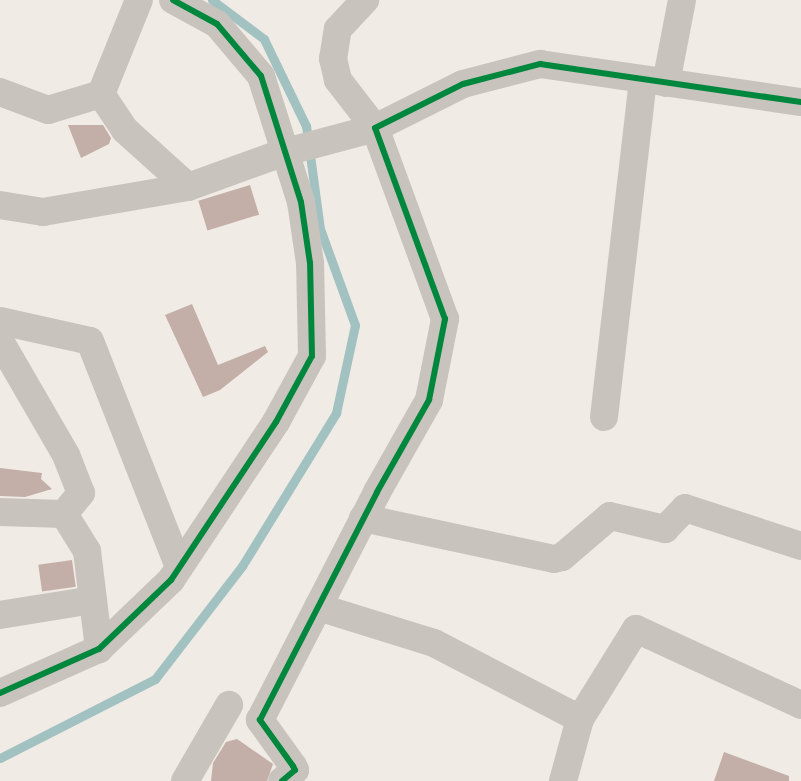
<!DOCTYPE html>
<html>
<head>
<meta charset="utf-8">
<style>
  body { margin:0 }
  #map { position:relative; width:801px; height:781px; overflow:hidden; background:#f0ebe5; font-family:"DejaVu Sans",sans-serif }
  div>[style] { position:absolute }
  .stream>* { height:9px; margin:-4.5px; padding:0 4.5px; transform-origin:4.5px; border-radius:4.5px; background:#a1c2c1 }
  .building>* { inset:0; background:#c3afa7; transform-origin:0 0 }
  .minor>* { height:28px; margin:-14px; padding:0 14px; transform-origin:14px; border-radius:14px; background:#c9c3be }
  .cycleway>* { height:6px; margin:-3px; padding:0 3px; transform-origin:3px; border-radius:3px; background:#00873e }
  span { translate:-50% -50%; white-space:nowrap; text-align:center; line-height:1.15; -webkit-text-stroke:4.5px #fbf5ee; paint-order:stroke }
</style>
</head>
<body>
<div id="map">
  <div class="stream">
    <i style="left:0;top:758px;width:174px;rotate:-27deg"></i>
    <i style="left:155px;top:679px;width:143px;rotate:-52.4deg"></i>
    <i style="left:242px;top:566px;width:180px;rotate:-58.4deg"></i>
    <i style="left:336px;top:413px;width:90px;rotate:-77.8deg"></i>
    <i style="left:355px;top:325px;width:102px;rotate:-110deg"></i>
    <i style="left:320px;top:229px;width:104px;rotate:-97.7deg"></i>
    <i style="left:306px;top:126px;width:97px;rotate:-115.8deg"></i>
    <i style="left:264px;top:39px;width:65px;rotate:-143.1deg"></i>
  </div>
  <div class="building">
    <i style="clip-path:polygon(68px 125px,103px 125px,111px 138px,109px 144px,81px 158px)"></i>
    <i style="left:250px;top:185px;width:31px;height:54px;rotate:73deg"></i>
    <i style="clip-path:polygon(192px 304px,218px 365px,265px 346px,268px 352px,220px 390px,203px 397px,165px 315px)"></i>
    <i style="clip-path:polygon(0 468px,42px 473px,41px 479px,52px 489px,25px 497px,0 496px)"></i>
    <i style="left:72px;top:560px;width:27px;height:34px;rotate:82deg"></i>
    <i style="clip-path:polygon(237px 739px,273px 764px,267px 781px,211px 781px,213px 763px,226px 742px)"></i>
    <i style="clip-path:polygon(724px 752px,789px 776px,789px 781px,714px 781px)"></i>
  </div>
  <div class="minor">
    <i style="left:666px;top:83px;width:85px;rotate:-79.1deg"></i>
    <i style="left:0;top:92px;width:51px;rotate:20.6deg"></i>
    <i style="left:48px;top:110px;width:55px;rotate:-16.8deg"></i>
    <i style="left:101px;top:94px;width:43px;rotate:56.3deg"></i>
    <i style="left:125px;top:130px;width:85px;rotate:42.1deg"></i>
    <i style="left:101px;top:94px;width:101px;rotate:-68deg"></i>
    <i style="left:0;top:205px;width:44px;rotate:9.2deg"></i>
    <i style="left:43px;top:212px;width:147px;rotate:-9.8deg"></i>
    <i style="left:188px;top:187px;width:100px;rotate:-19.9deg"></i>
    <i style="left:282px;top:153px;width:96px;rotate:-15deg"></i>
    <i style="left:375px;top:128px;width:61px;rotate:-127.6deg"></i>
    <i style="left:338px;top:80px;width:22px;rotate:-103deg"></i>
    <i style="left:333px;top:59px;width:30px;rotate:-81deg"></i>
    <i style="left:338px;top:29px;width:40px;rotate:-47deg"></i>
    <i style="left:0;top:321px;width:92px;rotate:12.5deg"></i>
    <i style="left:90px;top:341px;width:243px;rotate:68.5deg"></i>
    <i style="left:0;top:341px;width:132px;rotate:59.9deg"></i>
    <i style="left:66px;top:455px;width:41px;rotate:68.5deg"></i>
    <i style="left:81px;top:493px;width:27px;rotate:129deg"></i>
    <i style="left:64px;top:514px;width:44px;rotate:58.1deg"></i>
    <i style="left:87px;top:551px;width:99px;rotate:83deg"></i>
    <i style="left:604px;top:417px;width:339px;rotate:-83.4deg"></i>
    <i style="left:0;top:512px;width:64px;rotate:1.8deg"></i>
    <i style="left:363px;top:518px;width:195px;rotate:12.1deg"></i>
    <i style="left:554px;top:559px;width:8px;rotate:-14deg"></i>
    <i style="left:562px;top:557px;width:63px;rotate:-40.5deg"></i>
    <i style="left:610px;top:516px;width:57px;rotate:13.3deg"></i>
    <i style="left:665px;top:529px;width:29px;rotate:-46deg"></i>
    <i style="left:685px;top:508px;width:122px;rotate:18.1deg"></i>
    <i style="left:318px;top:607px;width:121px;rotate:17.2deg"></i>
    <i style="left:434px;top:643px;width:165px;rotate:27.5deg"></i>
    <i style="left:0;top:615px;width:94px;rotate:-9.2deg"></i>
    <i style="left:0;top:693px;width:108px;rotate:-24deg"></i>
    <i style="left:99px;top:649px;width:100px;rotate:-43.8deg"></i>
    <i style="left:171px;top:580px;width:190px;rotate:-56.4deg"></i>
    <i style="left:276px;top:422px;width:75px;rotate:-61.4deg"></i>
    <i style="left:312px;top:356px;width:93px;rotate:-91.2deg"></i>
    <i style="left:310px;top:263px;width:62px;rotate:-98.4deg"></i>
    <i style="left:301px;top:202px;width:132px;rotate:-107.6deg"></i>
    <i style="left:261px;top:76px;width:68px;rotate:-130.2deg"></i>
    <i style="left:217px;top:24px;width:50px;rotate:-151.4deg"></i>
    <i style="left:185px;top:781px;width:88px;rotate:-59.9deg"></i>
    <i style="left:282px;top:781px;width:17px;rotate:-40deg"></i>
    <i style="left:295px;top:770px;width:4px;rotate:-117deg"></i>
    <i style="left:293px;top:766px;width:57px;rotate:-125.7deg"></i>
    <i style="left:260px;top:720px;width:256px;rotate:-62.8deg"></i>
    <i style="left:377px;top:492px;width:106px;rotate:-60.5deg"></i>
    <i style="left:429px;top:400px;width:83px;rotate:-78.8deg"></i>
    <i style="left:445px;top:319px;width:203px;rotate:-110.1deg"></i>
    <i style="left:375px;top:128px;width:98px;rotate:-26.6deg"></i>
    <i style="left:463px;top:84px;width:80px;rotate:-14.6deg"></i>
    <i style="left:540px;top:64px;width:264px;rotate:8.3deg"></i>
    <i style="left:563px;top:781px;width:64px;rotate:-74.7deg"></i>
    <i style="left:580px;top:719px;width:106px;rotate:-58.1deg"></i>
    <i style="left:636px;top:629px;width:182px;rotate:24.7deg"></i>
  </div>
  <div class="cycleway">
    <i style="left:0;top:693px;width:108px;rotate:-24deg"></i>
    <i style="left:99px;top:649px;width:100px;rotate:-43.8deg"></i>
    <i style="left:171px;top:580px;width:190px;rotate:-56.4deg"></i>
    <i style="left:276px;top:422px;width:75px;rotate:-61.4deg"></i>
    <i style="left:312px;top:356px;width:93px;rotate:-91.2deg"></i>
    <i style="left:310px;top:263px;width:62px;rotate:-98.4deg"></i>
    <i style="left:301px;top:202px;width:132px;rotate:-107.6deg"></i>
    <i style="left:261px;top:76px;width:68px;rotate:-130.2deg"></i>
    <i style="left:217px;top:24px;width:50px;rotate:-151.4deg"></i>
    <i style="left:282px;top:781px;width:17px;rotate:-40deg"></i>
    <i style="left:295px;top:770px;width:4px;rotate:-117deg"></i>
    <i style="left:293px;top:766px;width:57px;rotate:-125.7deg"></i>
    <i style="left:260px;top:720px;width:256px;rotate:-62.8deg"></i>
    <i style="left:377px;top:492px;width:106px;rotate:-60.5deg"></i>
    <i style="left:429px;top:400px;width:83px;rotate:-78.8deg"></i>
    <i style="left:445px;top:319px;width:203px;rotate:-110.1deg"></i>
    <i style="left:375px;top:128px;width:98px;rotate:-26.6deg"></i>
    <i style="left:463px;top:84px;width:80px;rotate:-14.6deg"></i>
    <i style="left:540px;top:64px;width:264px;rotate:8.3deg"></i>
  </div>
</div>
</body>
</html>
